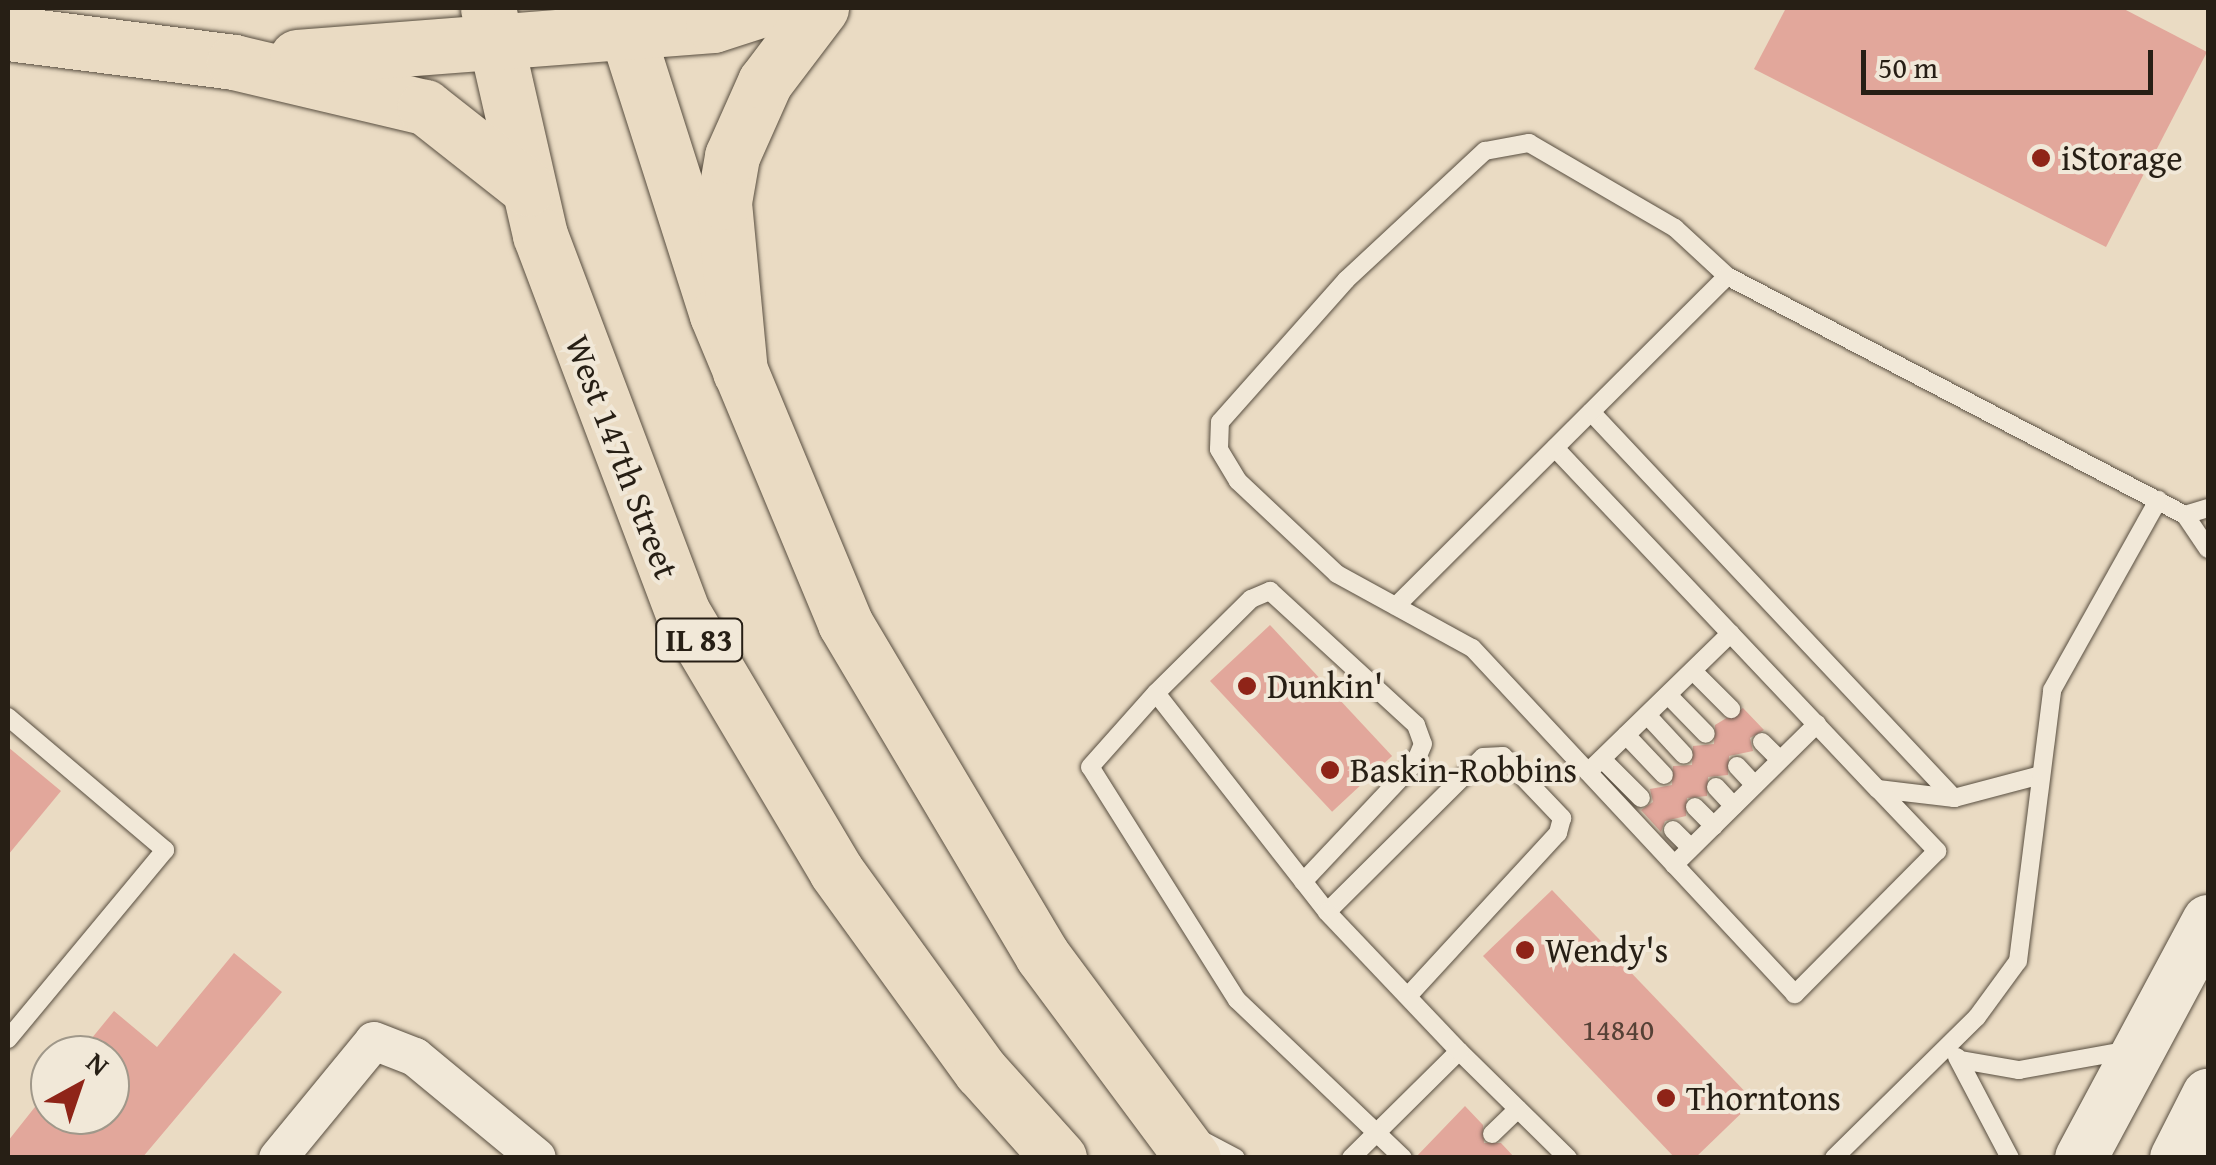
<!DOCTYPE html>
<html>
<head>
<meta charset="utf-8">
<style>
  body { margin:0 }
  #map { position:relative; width:2216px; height:1165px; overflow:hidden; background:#eadbc3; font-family:"Gentium Book Plus",serif }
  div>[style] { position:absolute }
  .building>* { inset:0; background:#e2a79b; transform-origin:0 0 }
  .roads { filter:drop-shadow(0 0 2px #584e40) drop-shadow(0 0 2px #584e40) }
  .service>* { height:18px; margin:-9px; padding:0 9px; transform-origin:9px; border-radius:9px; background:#f1e8d8 }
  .minor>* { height:38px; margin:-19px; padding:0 19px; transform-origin:19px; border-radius:19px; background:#f1e8d8 }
  .secondary>* { height:52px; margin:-26px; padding:0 26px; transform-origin:26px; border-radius:26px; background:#f1e8d8 }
  .primary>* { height:55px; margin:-27.5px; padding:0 27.5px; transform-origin:27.5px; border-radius:27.5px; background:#eadbc3 }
  .motorway>* { height:55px; margin:-27.5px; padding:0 27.5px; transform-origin:27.5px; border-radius:27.5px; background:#eadbc3 }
  .dots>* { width:28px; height:28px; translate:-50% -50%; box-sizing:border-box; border:5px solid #f1e8d8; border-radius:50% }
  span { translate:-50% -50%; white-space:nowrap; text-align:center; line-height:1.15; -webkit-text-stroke:8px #f1e8d8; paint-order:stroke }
  .number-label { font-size:30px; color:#564136 }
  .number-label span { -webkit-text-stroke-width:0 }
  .shield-label span { padding:2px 8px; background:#f1e8d8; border:2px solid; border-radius:8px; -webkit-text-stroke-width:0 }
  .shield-label { font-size:32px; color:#271f15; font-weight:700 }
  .poi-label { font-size:35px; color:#271f15 }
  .left { translate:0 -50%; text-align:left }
  .street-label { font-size:35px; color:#271f15 }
  .frame { position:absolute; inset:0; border:10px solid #271f15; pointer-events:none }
  .north { position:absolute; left:30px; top:1035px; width:100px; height:100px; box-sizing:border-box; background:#f1e8d8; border:2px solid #a0988a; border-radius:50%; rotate:40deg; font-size:28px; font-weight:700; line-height:40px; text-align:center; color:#271f15 }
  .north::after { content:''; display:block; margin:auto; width:35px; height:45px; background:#8f2418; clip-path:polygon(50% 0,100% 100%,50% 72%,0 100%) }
  .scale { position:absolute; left:1861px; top:50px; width:292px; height:45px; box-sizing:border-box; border:5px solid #271f15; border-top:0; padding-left:12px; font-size:30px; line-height:35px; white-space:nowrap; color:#271f15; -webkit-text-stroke:8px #f1e8d8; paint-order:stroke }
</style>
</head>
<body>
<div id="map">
  <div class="building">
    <i style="clip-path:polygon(1786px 8px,2122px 8px,2207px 52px,2106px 247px,1754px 69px)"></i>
    <i style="left:1270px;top:625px;width:179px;height:82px;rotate:47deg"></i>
    <i style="clip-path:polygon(1743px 708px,1764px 730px,1750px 738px,1753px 751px,1729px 756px,1728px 775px,1708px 777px,1707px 796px,1687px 798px,1686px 816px,1665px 821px,1661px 832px,1641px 810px,1653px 802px,1650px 789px,1672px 785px,1673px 766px,1692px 765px,1693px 746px,1714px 744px,1715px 725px)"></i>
    <i style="clip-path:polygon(8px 747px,61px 791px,8px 855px)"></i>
    <i style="clip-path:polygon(1552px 890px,1754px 1101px,1695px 1158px,1675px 1158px,1483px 956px)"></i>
    <i style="clip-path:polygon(234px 953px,282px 992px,142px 1158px,8px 1158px,8px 1141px,50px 1088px,50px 1115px,110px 1115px,110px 1055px,78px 1055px,114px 1011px,157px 1047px)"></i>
    <i style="clip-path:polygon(1465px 1106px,1483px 1125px,1484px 1143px,1501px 1143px,1515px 1158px,1415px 1158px)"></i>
  </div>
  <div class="roads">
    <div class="service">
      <i style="left:1591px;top:412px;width:530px;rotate:46.76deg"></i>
      <i style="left:1555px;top:448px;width:470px;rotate:46.6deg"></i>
      <i style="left:1878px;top:789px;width:77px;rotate:6.8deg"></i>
      <i style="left:1954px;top:798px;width:86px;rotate:-14.8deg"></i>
      <i style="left:2185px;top:515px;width:24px;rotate:-17deg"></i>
      <i style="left:1396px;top:606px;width:467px;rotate:-44.9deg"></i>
      <i style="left:1693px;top:671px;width:54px;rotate:45deg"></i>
      <i style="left:1156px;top:693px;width:134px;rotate:-44.7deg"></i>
      <i style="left:1251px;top:599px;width:21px;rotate:-23deg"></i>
      <i style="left:1270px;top:591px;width:198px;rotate:42.5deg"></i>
      <i style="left:1416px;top:725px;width:20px;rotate:70deg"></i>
      <i style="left:1423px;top:744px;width:21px;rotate:113deg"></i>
      <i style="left:1415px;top:763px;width:163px;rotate:133.3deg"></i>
      <i style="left:1668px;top:695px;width:54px;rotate:45.7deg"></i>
      <i style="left:1647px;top:715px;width:54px;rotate:47.2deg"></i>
      <i style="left:8px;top:717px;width:206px;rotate:40.3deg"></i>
      <i style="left:165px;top:850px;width:246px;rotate:129.7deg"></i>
      <i style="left:1626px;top:735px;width:55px;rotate:46.5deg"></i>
      <i style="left:1762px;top:742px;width:25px;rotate:45deg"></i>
      <i style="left:1602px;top:759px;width:55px;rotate:45deg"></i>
      <i style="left:1737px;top:766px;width:26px;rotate:47deg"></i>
      <i style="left:1588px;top:772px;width:199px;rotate:-44.2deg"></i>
      <i style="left:1716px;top:787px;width:26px;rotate:47deg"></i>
      <i style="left:1878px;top:789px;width:86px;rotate:46.4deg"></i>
      <i style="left:1937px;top:851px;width:202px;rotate:134.8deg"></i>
      <i style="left:1795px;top:994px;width:473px;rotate:-133deg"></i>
      <i style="left:1472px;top:648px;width:154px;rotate:-151.3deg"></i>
      <i style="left:1337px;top:574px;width:136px;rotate:-136.8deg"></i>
      <i style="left:1238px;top:481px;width:37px;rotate:-121deg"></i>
      <i style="left:1219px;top:449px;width:27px;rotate:-88deg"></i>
      <i style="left:1220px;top:422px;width:190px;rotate:-48.4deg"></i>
      <i style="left:1346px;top:280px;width:190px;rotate:-42.9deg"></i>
      <i style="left:1485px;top:151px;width:45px;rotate:-10.3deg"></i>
      <i style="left:1529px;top:143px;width:169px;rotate:30.2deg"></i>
      <i style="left:1675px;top:228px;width:71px;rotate:42.7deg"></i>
      <i style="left:1727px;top:276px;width:517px;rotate:27.56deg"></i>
      <i style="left:2185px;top:515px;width:41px;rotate:55.9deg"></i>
      <i style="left:1695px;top:807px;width:27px;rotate:45deg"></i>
      <i style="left:1673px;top:830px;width:25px;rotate:45deg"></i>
      <i style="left:1674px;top:865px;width:201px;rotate:-44.6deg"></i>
      <i style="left:1327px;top:912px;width:220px;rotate:-44.8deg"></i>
      <i style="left:1483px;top:757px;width:20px;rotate:-3deg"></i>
      <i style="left:1503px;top:756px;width:86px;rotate:46.4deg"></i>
      <i style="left:1562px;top:818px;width:16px;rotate:105deg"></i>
      <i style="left:1558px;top:833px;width:219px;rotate:132.6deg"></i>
      <i style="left:1957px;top:1057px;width:114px;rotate:62.3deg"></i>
      <i style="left:1961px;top:1060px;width:59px;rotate:9.8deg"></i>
      <i style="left:2019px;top:1070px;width:108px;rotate:-10.2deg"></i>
      <i style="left:1492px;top:1134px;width:36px;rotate:-44deg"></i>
      <i style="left:1196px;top:1137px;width:45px;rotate:27.7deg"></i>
      <i style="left:1351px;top:1158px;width:152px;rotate:-44.7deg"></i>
      <i style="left:1459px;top:1051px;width:153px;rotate:44.5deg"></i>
      <i style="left:1403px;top:1158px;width:229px;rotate:-136.4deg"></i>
      <i style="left:1237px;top:1000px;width:275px;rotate:-122.2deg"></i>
      <i style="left:1090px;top:767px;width:99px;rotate:-48.3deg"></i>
      <i style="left:1156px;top:693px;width:278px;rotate:52deg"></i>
      <i style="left:1327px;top:912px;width:192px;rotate:46.5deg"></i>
      <i style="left:1834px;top:1158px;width:201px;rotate:-44.6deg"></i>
      <i style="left:1977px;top:1017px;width:69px;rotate:-53.8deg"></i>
      <i style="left:2018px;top:961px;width:273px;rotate:-82.8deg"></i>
      <i style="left:2052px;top:690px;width:218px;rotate:-60.8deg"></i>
    </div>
    <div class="minor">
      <i style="left:278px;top:1158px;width:151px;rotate:-50.6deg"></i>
      <i style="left:374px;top:1041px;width:44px;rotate:21.3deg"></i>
      <i style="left:415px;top:1057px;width:158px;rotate:39.6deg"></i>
    </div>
    <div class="secondary">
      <i style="left:2081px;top:1158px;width:269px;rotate:-61.8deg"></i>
      <i style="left:2176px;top:1158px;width:71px;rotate:-63.1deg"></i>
    </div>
    <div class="primary">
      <i style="left:488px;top:8px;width:233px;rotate:77.1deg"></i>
      <i style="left:540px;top:235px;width:404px;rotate:69.3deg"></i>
      <i style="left:683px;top:613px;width:300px;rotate:59.3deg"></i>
      <i style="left:836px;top:871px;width:247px;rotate:54.1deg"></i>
      <i style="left:981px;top:1071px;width:117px;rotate:48.1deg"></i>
      <i style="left:619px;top:8px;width:322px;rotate:72.3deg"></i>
      <i style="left:717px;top:315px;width:334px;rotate:67.4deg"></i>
      <i style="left:845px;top:623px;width:386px;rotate:59.3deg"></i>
      <i style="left:1042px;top:955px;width:253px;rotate:53.4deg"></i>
    </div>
    <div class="motorway">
      <i style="left:8px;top:33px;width:228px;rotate:7.3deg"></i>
      <i style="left:234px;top:62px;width:196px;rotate:13.3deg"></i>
      <i style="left:425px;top:107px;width:131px;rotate:38.2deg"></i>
      <i style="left:297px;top:57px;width:417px;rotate:-4.4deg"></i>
      <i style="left:713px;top:25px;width:56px;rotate:-17.8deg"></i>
      <i style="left:740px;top:372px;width:171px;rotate:-95.4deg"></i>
      <i style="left:724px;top:202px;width:47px;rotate:-80.1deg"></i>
      <i style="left:732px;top:156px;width:81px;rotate:-66deg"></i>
      <i style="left:765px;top:82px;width:93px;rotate:-52.9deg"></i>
    </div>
  </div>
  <div class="dots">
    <i style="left:2041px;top:158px;background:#8f2418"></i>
    <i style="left:1247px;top:686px;background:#8f2418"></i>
    <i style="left:1330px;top:770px;background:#8f2418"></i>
    <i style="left:1525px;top:950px;background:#8f2418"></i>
    <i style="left:1666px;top:1098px;background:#8f2418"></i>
  </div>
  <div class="number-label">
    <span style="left:1618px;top:1029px">14840</span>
  </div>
  <div class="shield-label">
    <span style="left:699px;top:640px">IL 83</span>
  </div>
  <div class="poi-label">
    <span class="left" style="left:2061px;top:158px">iStorage</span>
    <span class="left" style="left:1267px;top:686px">Dunkin'</span>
    <span class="left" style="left:1350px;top:770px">Baskin-Robbins</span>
    <span class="left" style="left:1545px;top:950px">Wendy's</span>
    <span class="left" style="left:1686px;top:1098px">Thorntons</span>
  </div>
  <div class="street-label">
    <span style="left:622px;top:457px;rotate:69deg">West 147th Street</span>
  </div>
  <div class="frame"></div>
  <div class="north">N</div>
  <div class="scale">50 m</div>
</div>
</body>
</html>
